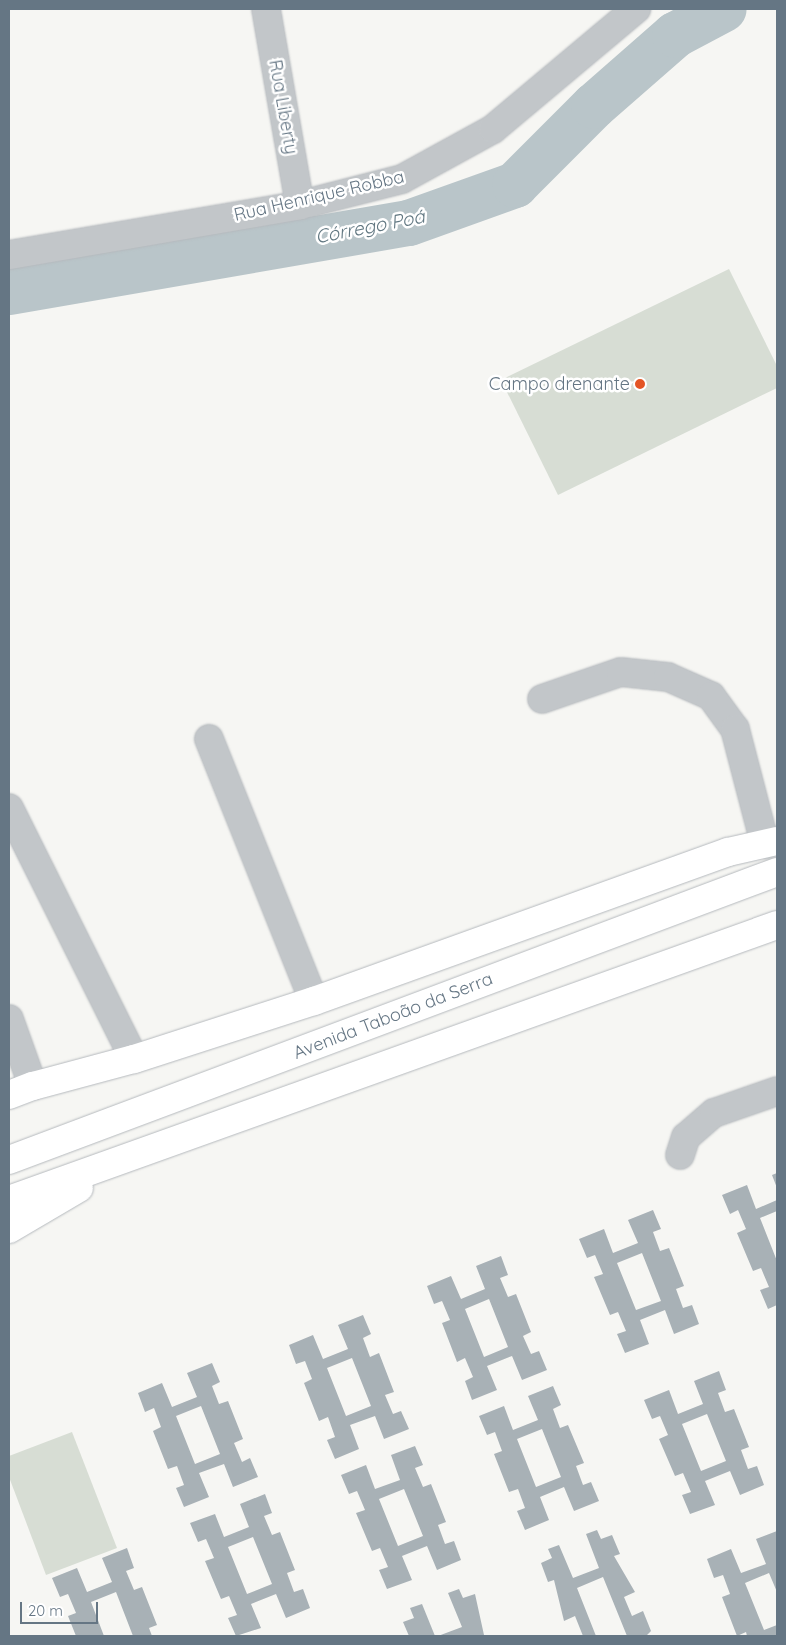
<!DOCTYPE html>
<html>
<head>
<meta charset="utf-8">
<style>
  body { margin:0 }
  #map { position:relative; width:786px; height:1645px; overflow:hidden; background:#f6f6f3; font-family:Quicksand,sans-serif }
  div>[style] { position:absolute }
  .green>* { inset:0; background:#d7ddd4 }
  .river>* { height:46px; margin:-23px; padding:0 23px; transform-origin:23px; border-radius:23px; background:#b9c5c9 }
  .building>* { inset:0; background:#a8b1b6 }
  .roads { filter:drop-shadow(0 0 1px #b5b9bd) drop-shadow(0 0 1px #b5b9bd) }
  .minor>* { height:28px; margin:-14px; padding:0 14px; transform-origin:14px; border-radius:14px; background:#c2c6c9 }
  .major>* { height:28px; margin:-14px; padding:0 14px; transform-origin:14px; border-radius:14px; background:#fff }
  .highway>* { height:28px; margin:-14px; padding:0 14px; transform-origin:14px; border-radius:14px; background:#fff }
  .dots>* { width:14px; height:14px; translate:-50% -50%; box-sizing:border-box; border:2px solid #fff; border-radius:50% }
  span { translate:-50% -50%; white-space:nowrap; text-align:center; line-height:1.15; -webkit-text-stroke:5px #fff; paint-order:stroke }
  .street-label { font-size:18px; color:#657684 }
  .poi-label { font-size:18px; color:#657684 }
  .right { translate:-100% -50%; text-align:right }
  .water-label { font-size:19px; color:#617781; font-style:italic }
  .frame { position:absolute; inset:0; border:10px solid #657684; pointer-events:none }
  .scale { position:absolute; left:20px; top:1602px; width:78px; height:22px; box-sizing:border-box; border:2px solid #657684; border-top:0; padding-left:6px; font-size:15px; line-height:18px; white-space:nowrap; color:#657684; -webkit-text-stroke:4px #fff; paint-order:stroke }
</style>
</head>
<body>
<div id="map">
  <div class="green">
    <i style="clip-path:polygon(729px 269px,777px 366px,777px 388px,558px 495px,501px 380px)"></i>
    <i style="clip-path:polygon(72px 1432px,117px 1548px,46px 1575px,9px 1477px,9px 1456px)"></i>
  </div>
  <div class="river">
    <i style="left:9px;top:292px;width:406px;rotate:-9.8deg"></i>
    <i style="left:409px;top:223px;width:113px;rotate:-19.7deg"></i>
    <i style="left:515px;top:185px;width:112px;rotate:-45deg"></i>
    <i style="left:594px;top:106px;width:108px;rotate:-41.2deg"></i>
    <i style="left:675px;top:35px;width:55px;rotate:-28deg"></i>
  </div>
  <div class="building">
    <i style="clip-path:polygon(777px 1173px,777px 1188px,772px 1175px)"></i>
    <i style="clip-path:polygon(747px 1185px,756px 1209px,777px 1200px,777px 1211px,760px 1218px,777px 1261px,777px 1305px,768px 1309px,760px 1290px,769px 1287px,761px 1268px,753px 1271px,737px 1233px,746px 1229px,738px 1210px,730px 1214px,722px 1195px)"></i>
    <i style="clip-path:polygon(evenodd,653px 1210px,661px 1229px,653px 1232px,660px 1251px,669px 1248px,684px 1286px,676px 1289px,683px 1308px,692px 1305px,699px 1324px,674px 1334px,665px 1310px,640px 1320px,649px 1344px,625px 1353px,617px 1334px,626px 1331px,618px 1312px,610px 1315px,594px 1277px,603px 1274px,595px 1255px,587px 1258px,579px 1239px,604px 1229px,613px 1253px,638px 1243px,628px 1220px,653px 1210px,642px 1253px,661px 1301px,636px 1310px,617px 1263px,642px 1253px)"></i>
    <i style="clip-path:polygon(evenodd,501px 1256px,508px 1275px,500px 1278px,508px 1297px,516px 1294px,531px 1332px,523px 1336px,531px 1354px,539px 1351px,547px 1370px,522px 1380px,512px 1356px,487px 1366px,497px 1390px,472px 1400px,465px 1381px,473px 1377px,465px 1358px,457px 1362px,442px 1323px,450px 1320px,442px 1301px,434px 1304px,427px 1286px,451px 1276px,461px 1299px,485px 1289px,476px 1266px,501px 1256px,489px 1299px,508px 1347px,484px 1357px,465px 1309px,489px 1299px)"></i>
    <i style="clip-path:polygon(evenodd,363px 1315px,371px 1334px,363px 1338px,370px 1357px,379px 1353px,394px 1392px,385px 1395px,393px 1414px,401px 1411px,409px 1429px,384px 1439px,375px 1416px,350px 1425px,359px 1449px,335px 1459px,327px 1440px,335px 1437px,328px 1417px,319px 1421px,304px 1383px,312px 1379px,305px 1361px,296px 1364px,289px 1345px,313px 1335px,323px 1359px,348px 1349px,338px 1325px,363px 1315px,352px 1358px,371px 1406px,346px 1416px,327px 1368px,352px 1358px)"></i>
    <i style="clip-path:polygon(evenodd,212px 1363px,220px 1382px,212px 1386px,219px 1404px,228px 1401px,243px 1439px,234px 1443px,242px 1462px,250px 1458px,258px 1477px,233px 1487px,224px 1464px,199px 1473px,209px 1497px,184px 1507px,176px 1488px,184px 1485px,177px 1466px,168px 1469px,153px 1431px,161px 1427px,154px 1408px,145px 1412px,138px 1393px,162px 1383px,172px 1407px,197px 1397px,187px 1373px,212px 1363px,201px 1406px,220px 1454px,195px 1464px,176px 1416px,201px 1406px)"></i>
    <i style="clip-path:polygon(evenodd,719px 1371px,726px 1390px,718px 1393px,725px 1412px,734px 1409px,749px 1447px,741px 1450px,748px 1469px,757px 1466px,764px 1485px,740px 1495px,730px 1471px,705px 1481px,715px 1505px,690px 1514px,682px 1495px,691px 1492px,683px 1473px,675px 1476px,659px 1439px,668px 1435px,660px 1416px,652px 1419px,644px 1400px,669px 1390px,678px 1414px,703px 1404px,694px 1381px,719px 1371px,707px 1414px,726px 1461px,701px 1471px,682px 1424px,707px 1414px)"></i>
    <i style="clip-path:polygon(evenodd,553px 1386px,561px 1405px,553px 1409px,560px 1428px,568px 1425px,584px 1463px,576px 1466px,583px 1485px,591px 1482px,599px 1501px,574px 1511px,564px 1487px,540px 1497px,549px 1520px,525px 1530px,517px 1511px,525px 1508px,518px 1489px,509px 1492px,494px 1454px,502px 1451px,495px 1432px,487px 1435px,479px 1416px,504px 1406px,513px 1430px,538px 1420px,528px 1396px,553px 1386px,542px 1429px,561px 1477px,536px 1487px,517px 1439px,542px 1429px)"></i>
    <i style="clip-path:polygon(evenodd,415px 1446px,423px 1465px,415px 1468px,423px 1487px,431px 1484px,446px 1522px,438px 1525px,445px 1544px,454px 1541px,461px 1560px,437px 1570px,427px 1546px,402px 1556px,412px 1580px,387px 1589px,379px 1570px,388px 1567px,380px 1548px,372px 1551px,356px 1513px,365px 1510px,357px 1491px,349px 1494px,341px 1475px,366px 1465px,375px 1489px,400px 1480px,391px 1455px,415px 1446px,404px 1489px,423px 1536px,398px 1546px,379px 1499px,404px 1489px)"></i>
    <i style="clip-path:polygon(evenodd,265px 1494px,272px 1513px,264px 1516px,272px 1535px,280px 1532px,295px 1570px,287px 1573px,294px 1592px,303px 1589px,310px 1608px,286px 1618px,276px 1594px,251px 1604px,261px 1628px,236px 1636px,228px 1618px,237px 1615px,229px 1596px,221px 1599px,205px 1561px,214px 1558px,206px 1539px,198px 1542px,190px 1523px,215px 1514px,224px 1537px,249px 1527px,240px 1504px,265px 1494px,253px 1537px,272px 1584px,247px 1594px,228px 1547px,253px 1537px)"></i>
    <i style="clip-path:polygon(597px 1530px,601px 1539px,612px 1535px,620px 1554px,614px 1556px,635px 1592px,624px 1597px,632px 1616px,643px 1611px,651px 1631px,646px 1636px,627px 1636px,603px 1577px,577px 1588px,596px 1636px,583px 1636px,575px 1616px,564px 1621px,554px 1580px,548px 1582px,541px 1563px,552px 1558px,548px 1549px,559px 1545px,573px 1578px,599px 1568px,586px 1534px)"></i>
    <i style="clip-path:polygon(777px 1531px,777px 1592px,769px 1573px,745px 1583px,764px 1630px,777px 1625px,777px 1636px,747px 1636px,746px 1632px,737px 1636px,722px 1597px,730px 1594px,723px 1575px,714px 1578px,707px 1559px,731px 1549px,741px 1573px,766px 1564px,756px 1539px)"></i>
    <i style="clip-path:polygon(127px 1548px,134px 1568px,126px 1571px,134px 1590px,142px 1587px,157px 1625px,149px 1628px,152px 1636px,133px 1636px,116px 1592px,91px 1602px,104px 1636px,76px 1636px,68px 1616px,76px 1613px,68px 1594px,60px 1597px,52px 1578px,77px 1568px,87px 1592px,112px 1582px,102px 1558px)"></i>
    <i style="clip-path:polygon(459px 1589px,463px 1598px,475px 1594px,484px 1635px,491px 1636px,438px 1636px,462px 1627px,448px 1593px)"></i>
    <i style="clip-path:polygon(422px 1604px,435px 1636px,409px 1636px,403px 1622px,414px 1618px,410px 1608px)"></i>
  </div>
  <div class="roads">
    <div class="minor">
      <i style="left:266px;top:9px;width:199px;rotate:80.2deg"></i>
      <i style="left:9px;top:255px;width:295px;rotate:-9.7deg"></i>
      <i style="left:300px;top:205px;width:105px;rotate:-14.3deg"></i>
      <i style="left:402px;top:179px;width:104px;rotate:-28.8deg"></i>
      <i style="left:493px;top:129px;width:187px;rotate:-40deg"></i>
      <i style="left:542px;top:699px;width:83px;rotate:-18.9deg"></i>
      <i style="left:621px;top:672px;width:47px;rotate:6.1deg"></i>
      <i style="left:668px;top:677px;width:47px;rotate:23.8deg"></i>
      <i style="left:711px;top:696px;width:41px;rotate:54deg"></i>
      <i style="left:735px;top:729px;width:119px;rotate:75.4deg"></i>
      <i style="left:209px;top:739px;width:282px;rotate:68.2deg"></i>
      <i style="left:9px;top:808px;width:280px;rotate:63.5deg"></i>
      <i style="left:9px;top:1019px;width:71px;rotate:70.3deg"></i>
      <i style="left:680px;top:1155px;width:19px;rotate:-72deg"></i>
      <i style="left:686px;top:1137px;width:37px;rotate:-41deg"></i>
      <i style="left:714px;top:1113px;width:67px;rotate:-19.2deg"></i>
    </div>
    <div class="major">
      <i style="left:9px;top:1095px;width:26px;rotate:-21deg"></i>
    </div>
    <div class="highway">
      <i style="left:33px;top:1086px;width:105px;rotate:-15deg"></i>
      <i style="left:134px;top:1059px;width:189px;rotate:-17.9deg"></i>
      <i style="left:314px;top:1001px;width:440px;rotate:-19.8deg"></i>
      <i style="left:728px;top:852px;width:50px;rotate:-12.7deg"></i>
      <i style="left:9px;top:1160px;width:820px;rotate:-20.56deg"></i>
      <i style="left:9px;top:1200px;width:816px;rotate:-19.7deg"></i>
      <i style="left:9px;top:1229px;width:81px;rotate:-30.4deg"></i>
    </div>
  </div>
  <div class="dots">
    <i style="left:640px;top:384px;background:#e45525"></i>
  </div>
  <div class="street-label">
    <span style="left:283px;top:107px;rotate:80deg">Rua Liberty</span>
    <span style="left:319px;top:196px;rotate:-13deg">Rua Henrique Robba</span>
    <span style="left:393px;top:1016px;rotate:-21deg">Avenida Taboão da Serra</span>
  </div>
  <div class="poi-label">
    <span class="right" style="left:630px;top:384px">Campo drenante</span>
  </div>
  <div class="water-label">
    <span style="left:370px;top:227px;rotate:-11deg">Córrego Poá</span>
  </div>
  <div class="frame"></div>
  <div class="scale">20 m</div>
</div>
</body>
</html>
